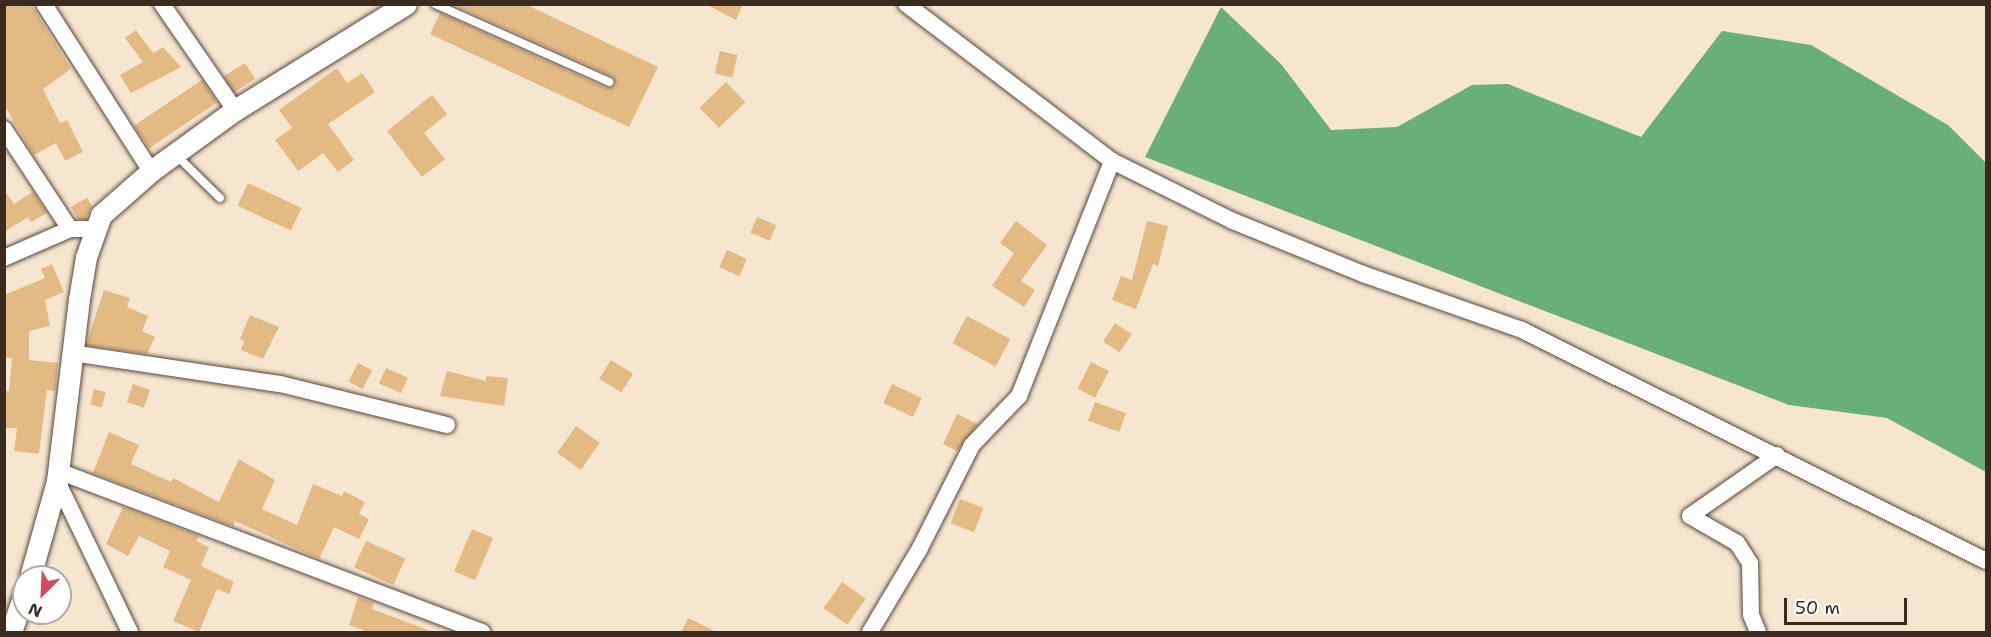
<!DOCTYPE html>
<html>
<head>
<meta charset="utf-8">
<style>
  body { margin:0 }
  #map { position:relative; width:1991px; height:637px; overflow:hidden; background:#f6e5cf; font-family:"Shantell Sans",sans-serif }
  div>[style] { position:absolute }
  .forest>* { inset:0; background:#68b077 }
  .building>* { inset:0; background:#e4ba84; transform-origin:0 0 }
  .roads { filter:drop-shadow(0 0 2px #574639) drop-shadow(0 0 2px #574639) }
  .service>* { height:8px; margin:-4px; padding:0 4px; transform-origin:4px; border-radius:4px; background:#fff }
  .minor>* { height:16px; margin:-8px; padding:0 8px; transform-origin:8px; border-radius:8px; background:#fff }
  .tertiary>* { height:21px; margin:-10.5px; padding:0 10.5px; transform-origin:10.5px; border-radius:10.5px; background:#fff }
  span { translate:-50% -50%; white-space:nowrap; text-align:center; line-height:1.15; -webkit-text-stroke:6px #fff; paint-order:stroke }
  .frame { position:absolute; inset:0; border:6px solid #3b2a1e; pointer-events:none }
  .north { position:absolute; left:12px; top:565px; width:60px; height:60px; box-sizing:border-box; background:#fff; border:2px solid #b1aaa5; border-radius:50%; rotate:204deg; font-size:16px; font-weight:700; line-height:24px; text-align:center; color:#3b2a1e }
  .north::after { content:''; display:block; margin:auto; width:21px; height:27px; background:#d1495b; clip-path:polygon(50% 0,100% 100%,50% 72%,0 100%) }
  .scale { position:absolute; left:1784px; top:598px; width:123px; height:27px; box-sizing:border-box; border:3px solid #3b2a1e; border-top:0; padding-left:8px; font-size:18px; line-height:21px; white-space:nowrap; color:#3b2a1e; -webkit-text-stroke:4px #fff; paint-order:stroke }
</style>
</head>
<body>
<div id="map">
  <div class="forest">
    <i style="clip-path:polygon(1221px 7px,1281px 64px,1331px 130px,1397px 127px,1472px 85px,1508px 84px,1641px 137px,1722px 31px,1811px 45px,1948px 125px,1986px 163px,1986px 472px,1887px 418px,1789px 405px,1145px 157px)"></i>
  </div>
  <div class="building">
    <i style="clip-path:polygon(4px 4px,31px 4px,71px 69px,43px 89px,60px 123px,67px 120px,83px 152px,65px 161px,56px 143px,34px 155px,4px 105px)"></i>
    <i style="clip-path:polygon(452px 4px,525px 4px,658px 67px,629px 127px,430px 34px,440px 13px,606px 88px,615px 85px,612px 76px)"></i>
    <i style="clip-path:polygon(705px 4px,743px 4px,736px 20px)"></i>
    <i style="clip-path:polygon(136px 30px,153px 53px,163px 47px,181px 67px,131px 93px,120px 75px,143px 62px,125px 38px)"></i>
    <i style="left:720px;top:51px;width:18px;height:23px;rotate:13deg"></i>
    <i style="left:245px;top:63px;width:19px;height:25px;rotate:58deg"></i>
    <i style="clip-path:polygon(337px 68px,347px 83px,362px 73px,375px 92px,328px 124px,354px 160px,338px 172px,323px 153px,298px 171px,275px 140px,292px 128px,279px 110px)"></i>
    <i style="left:202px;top:80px;width:27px;height:82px;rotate:56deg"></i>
    <i style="left:726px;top:82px;width:28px;height:37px;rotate:46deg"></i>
    <i style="clip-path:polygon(432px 95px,447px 114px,424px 133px,445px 159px,422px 177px,387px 131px)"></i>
    <i style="left:248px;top:183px;width:59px;height:25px;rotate:25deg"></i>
    <i style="clip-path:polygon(4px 190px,14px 204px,33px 192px,47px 213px,31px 222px,28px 217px,4px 232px)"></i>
    <i style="clip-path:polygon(87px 198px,92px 206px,86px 219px,78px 219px,71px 207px)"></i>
    <i style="left:757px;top:217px;width:21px;height:17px;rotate:23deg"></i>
    <i style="clip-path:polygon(1016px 221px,1047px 245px,1021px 281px,1035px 290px,1024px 307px,992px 286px,1014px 253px,1000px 243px)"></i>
    <i style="clip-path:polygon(1147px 221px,1168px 226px,1158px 266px,1153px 264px,1136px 309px,1112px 300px,1121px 276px,1132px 280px)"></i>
    <i style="left:727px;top:250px;width:22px;height:19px;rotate:24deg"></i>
    <i style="clip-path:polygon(52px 264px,64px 292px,45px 300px,50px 326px,29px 331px,29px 360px,58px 363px,55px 391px,47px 390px,39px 454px,14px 451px,17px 428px,4px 428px,4px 391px,9px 391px,12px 358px,4px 358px,4px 295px,45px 278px,41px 269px)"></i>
    <i style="clip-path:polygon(104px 290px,130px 298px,127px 307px,148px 316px,142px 331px,155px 337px,147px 354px,86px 345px)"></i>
    <i style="clip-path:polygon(250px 315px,279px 327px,263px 359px,241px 350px,244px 341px,240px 339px)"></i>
    <i style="left:967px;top:316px;width:49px;height:31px;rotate:28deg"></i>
    <i style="left:1115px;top:323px;width:20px;height:22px;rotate:33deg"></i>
    <i style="left:611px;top:360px;width:26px;height:22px;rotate:32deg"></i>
    <i style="left:1091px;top:362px;width:20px;height:30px;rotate:27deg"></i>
    <i style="left:358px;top:363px;width:16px;height:21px;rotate:27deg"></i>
    <i style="left:386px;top:368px;width:24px;height:17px;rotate:24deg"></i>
    <i style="clip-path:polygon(447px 371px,486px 381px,486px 376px,508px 378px,504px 406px,440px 396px)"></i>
    <i style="left:133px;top:384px;width:18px;height:19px;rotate:19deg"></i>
    <i style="left:892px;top:384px;width:33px;height:21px;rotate:25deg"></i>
    <i style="left:94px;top:389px;width:12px;height:16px;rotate:14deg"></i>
    <i style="left:1095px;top:402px;width:33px;height:20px;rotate:20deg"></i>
    <i style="clip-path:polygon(957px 414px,978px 424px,957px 451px,943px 444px)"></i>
    <i style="left:576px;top:426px;width:29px;height:33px;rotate:35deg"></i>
    <i style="clip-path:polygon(109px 432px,139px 445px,131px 464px,171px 482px,173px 478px,219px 502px,239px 459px,275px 480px,262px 509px,297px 525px,313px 484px,342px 496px,344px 491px,365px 502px,359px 514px,369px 519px,359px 539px,334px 527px,319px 559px,235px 521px,233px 526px,93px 473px)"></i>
    <i style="left:960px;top:499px;width:25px;height:26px;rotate:21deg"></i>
    <i style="clip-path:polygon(123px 507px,199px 536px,196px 541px,209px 547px,201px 566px,234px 582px,229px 594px,217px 589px,199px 632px,173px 621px,191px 580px,163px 567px,170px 551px,139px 536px,128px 556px,106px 544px)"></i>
    <i style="left:472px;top:529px;width:23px;height:46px;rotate:23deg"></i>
    <i style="left:366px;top:541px;width:43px;height:29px;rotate:24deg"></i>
    <i style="left:842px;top:582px;width:29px;height:32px;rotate:35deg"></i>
    <i style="clip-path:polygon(358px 597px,374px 603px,372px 609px,436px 633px,371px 633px,349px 625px)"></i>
    <i style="clip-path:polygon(688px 618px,719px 633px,681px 633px)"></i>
  </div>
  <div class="roads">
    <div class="service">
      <i style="left:435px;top:4px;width:191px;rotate:24.1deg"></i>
      <i style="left:175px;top:154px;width:63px;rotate:44.4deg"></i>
    </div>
    <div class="minor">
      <i style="left:44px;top:4px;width:198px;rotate:57.4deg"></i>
      <i style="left:162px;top:4px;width:129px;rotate:55.4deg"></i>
      <i style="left:906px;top:4px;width:259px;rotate:37.3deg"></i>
      <i style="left:1112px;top:161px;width:135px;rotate:26.4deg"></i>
      <i style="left:1233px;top:221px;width:140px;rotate:22.2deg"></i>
      <i style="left:1363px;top:274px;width:169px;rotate:19.4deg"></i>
      <i style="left:1522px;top:330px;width:518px;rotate:26.47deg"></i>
      <i style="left:4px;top:129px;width:120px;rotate:56.6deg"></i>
      <i style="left:4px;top:258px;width:72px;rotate:-23.7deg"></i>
      <i style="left:70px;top:229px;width:23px"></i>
      <i style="left:72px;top:353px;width:210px;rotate:8.5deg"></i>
      <i style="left:280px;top:384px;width:172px;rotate:13.8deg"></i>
      <i style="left:58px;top:471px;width:454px;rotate:20.8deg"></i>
      <i style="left:57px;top:481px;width:168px;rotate:64.2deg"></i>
      <i style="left:870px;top:632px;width:98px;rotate:-59.2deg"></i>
      <i style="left:920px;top:548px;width:115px;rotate:-63.2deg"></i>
      <i style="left:972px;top:445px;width:68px;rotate:-46.2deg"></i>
      <i style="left:1019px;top:396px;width:253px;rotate:-68.4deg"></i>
      <i style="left:1758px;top:632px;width:18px;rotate:-112deg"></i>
      <i style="left:1751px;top:615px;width:52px;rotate:-91.1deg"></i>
      <i style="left:1750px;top:563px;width:24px;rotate:-123deg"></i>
      <i style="left:1737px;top:543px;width:54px;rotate:-150.1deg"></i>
      <i style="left:1690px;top:516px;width:106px;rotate:-35deg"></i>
    </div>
    <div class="tertiary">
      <i style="left:30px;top:577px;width:100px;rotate:-74.3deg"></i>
      <i style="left:57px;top:481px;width:183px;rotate:-83.1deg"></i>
      <i style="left:79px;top:299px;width:43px;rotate:-80.5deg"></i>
      <i style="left:86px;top:257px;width:45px;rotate:-70.3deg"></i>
      <i style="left:101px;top:215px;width:67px;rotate:-41.3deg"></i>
      <i style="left:151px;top:171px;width:104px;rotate:-36deg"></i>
      <i style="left:235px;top:110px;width:201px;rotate:-31.8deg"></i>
      <i style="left:11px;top:632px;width:40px;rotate:-71.1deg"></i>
    </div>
  </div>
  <div class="frame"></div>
  <div class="north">N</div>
  <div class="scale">50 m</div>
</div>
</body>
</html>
